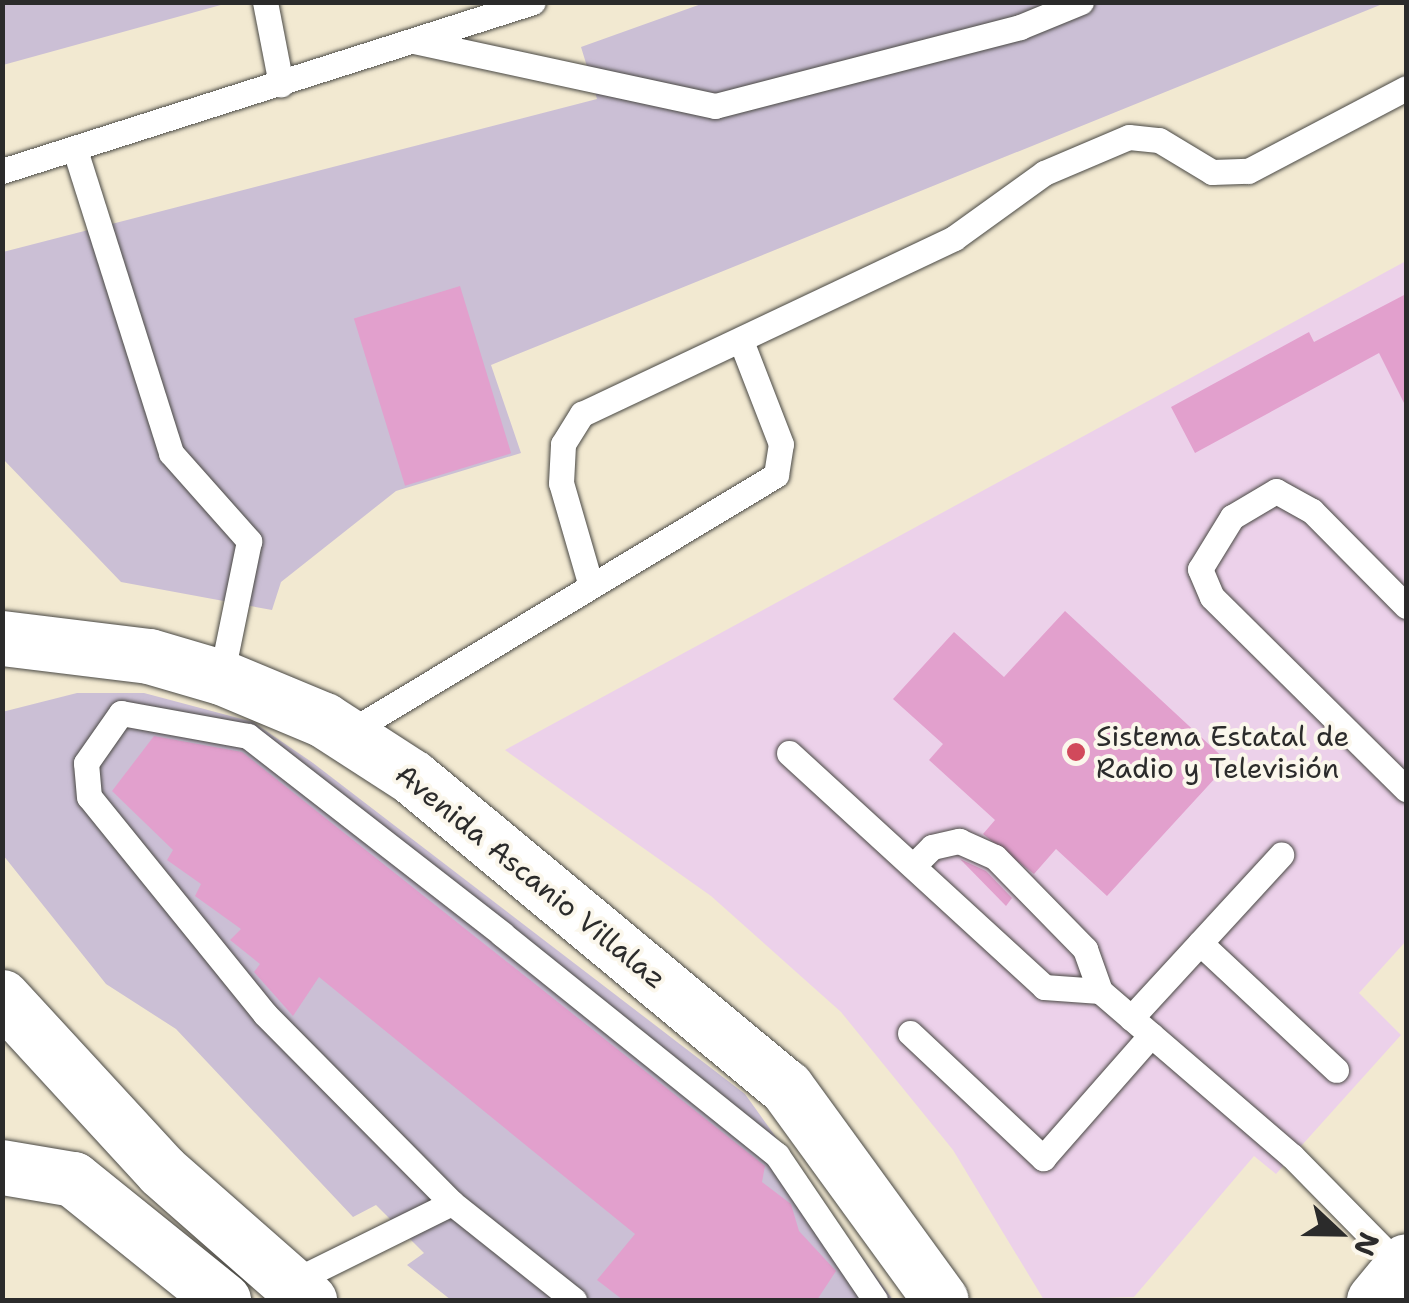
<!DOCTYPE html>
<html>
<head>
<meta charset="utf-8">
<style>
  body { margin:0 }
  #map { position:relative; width:1409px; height:1303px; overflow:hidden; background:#f2e9d1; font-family:"Shantell Sans",sans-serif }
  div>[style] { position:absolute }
  .built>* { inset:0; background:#ecd1ea }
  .industrial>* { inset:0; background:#cbbfd5 }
  .building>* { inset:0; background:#e2a0cd; transform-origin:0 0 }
  .roads { filter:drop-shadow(0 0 2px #494844) drop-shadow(0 0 2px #494844) }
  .service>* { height:25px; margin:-12.5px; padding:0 12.5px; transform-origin:12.5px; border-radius:12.5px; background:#fff }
  .secondary>* { height:55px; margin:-27.5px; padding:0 27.5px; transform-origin:27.5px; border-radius:27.5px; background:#fff }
  .dots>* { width:28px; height:28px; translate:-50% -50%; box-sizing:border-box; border:5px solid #fbf7ec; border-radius:50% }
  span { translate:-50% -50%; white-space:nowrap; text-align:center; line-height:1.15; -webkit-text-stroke:8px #fbf7ec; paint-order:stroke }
  .poi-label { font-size:28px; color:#2b2b2b }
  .left { translate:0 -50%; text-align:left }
  .street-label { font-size:28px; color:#2b2b2b }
  .frame { position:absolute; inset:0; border:5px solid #2b2b2b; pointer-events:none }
  .north { position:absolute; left:1289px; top:1183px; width:100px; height:100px; -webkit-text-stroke:8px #fbf7ec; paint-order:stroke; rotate:112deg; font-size:28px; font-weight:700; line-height:40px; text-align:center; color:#2b2b2b }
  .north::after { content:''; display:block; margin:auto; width:35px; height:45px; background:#2b2b2b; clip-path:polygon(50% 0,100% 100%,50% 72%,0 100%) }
</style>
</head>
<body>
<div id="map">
  <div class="built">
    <i style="clip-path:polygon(1406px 261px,1406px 941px,1359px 993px,1401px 1035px,1276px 1174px,1254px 1156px,1134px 1297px,1044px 1300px,953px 1150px,841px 1012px,711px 896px,505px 750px)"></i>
  </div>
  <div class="industrial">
    <i style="clip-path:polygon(3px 2px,228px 2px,228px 3px,3px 65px)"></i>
    <i style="clip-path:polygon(704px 3px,1385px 3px,491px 365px,521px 453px,396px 491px,281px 582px,272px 610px,121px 582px,3px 459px,3px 252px,597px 99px,581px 47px)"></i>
    <i style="clip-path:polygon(77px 693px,144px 693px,253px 722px,313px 763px,745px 1094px,893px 1300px,451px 1300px,407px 1265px,424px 1253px,376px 1205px,353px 1217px,176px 1029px,106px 984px,3px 855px,2px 712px)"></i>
  </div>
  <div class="building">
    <i style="left:460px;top:286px;width:175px;height:111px;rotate:73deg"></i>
    <i style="clip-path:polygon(1406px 294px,1406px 407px,1379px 353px,1195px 453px,1171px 407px,1309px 332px,1314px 342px)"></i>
    <i style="clip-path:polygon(1065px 611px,1229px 763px,1107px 896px,1056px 849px,1034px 874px,983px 834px,995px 820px,929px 760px,943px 744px,893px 699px,954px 632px,1004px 677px)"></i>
    <i style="clip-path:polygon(154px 736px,242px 752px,765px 1166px,762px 1182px,791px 1204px,799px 1231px,836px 1271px,817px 1300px,623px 1300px,597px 1280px,635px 1234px,319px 977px,293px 1016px,254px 972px,260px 964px,230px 940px,241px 929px,195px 896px,201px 884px,167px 860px,173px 850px,112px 791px)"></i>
    <i style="clip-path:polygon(960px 859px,986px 871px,1012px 898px,1006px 906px)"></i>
  </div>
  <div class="roads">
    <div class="service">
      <i style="left:265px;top:2px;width:84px;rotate:79deg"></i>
      <i style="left:414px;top:41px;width:308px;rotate:12.2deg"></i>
      <i style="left:715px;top:106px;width:315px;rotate:-14.5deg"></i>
      <i style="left:1020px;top:27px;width:66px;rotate:-22.3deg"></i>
      <i style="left:75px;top:150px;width:318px;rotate:72.4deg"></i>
      <i style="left:171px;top:453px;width:118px;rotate:48.4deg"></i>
      <i style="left:249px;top:541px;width:139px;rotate:101.6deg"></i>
      <i style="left:2px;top:171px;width:557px;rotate:-17.65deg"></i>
      <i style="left:591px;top:586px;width:107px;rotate:-106.2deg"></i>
      <i style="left:561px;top:483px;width:39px;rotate:-87deg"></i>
      <i style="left:563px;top:444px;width:36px;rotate:-58deg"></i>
      <i style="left:582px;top:414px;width:412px;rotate:-25.3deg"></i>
      <i style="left:954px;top:238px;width:111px;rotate:-35.8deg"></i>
      <i style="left:1044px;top:173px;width:92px;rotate:-23deg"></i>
      <i style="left:1129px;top:137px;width:30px;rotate:6deg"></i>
      <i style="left:1159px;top:140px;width:62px;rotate:31.1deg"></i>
      <i style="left:1212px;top:172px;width:36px;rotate:-2deg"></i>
      <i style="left:1248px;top:171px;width:178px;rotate:-27.7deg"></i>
      <i style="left:1406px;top:606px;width:134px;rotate:-134.7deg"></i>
      <i style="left:1312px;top:511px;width:41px;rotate:-150.9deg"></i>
      <i style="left:1276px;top:491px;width:51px;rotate:149.4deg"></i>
      <i style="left:1232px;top:517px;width:61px;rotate:121.6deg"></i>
      <i style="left:1200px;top:569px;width:30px;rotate:67deg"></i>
      <i style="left:1212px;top:597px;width:273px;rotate:44.7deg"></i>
      <i style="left:346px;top:734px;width:502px;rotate:-31.06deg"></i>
      <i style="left:776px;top:475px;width:31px;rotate:-81deg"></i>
      <i style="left:781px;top:444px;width:110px;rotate:-111.2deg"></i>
      <i style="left:789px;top:753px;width:346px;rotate:42.5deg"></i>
      <i style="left:1044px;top:987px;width:56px;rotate:4.1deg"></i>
      <i style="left:1100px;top:991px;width:253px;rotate:40.7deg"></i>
      <i style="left:1292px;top:1156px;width:157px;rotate:45.5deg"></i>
      <i style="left:913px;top:866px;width:27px;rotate:-45deg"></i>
      <i style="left:932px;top:847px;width:28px;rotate:-13deg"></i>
      <i style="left:959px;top:841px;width:39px;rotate:24deg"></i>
      <i style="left:995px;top:857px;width:129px;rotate:45.6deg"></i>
      <i style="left:1085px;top:949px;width:45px;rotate:70.3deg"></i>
      <i style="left:1200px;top:943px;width:186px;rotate:43deg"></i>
      <i style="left:1131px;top:1018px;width:222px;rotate:-47.4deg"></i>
      <i style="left:910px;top:1033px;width:183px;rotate:43.2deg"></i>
      <i style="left:1043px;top:1158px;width:164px;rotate:-48.7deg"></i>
      <i style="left:452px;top:1203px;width:266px;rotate:-134.7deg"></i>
      <i style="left:265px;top:1014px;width:279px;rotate:-129deg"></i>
      <i style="left:89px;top:797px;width:34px;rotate:-95deg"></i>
      <i style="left:86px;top:763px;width:61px;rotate:-55deg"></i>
      <i style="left:121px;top:713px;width:129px;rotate:10.3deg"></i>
      <i style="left:248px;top:736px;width:322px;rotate:37.9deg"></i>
      <i style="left:502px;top:934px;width:353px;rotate:38.8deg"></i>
      <i style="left:777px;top:1155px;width:175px;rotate:55.9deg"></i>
      <i style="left:288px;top:1284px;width:183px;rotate:-26.3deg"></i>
      <i style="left:452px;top:1203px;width:156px;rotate:38.5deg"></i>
    </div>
    <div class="secondary">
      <i style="left:2px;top:638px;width:148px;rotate:7deg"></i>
      <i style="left:149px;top:656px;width:75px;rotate:16.3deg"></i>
      <i style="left:221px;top:677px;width:112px;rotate:22.7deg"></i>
      <i style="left:324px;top:720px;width:105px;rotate:32.9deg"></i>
      <i style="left:412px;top:777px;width:486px;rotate:39.7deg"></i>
      <i style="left:786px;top:1087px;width:263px;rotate:54deg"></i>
      <i style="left:2px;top:997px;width:236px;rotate:47.4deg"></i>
      <i style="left:162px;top:1171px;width:196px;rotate:41.3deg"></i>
      <i style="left:2px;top:1167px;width:72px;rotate:9.6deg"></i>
      <i style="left:73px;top:1179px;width:193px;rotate:38.9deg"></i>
      <i style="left:1374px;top:1300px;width:50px;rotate:-50.6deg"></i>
    </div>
  </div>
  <div class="dots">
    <i style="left:1076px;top:752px;background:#d1495b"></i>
  </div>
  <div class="poi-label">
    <span class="left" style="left:1096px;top:752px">Sistema Estatal de<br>Radio y Televisión</span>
  </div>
  <div class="street-label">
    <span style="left:531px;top:876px;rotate:39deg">Avenida Ascanio Villalaz</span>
  </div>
  <div class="frame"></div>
  <div class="north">N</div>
</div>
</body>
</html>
